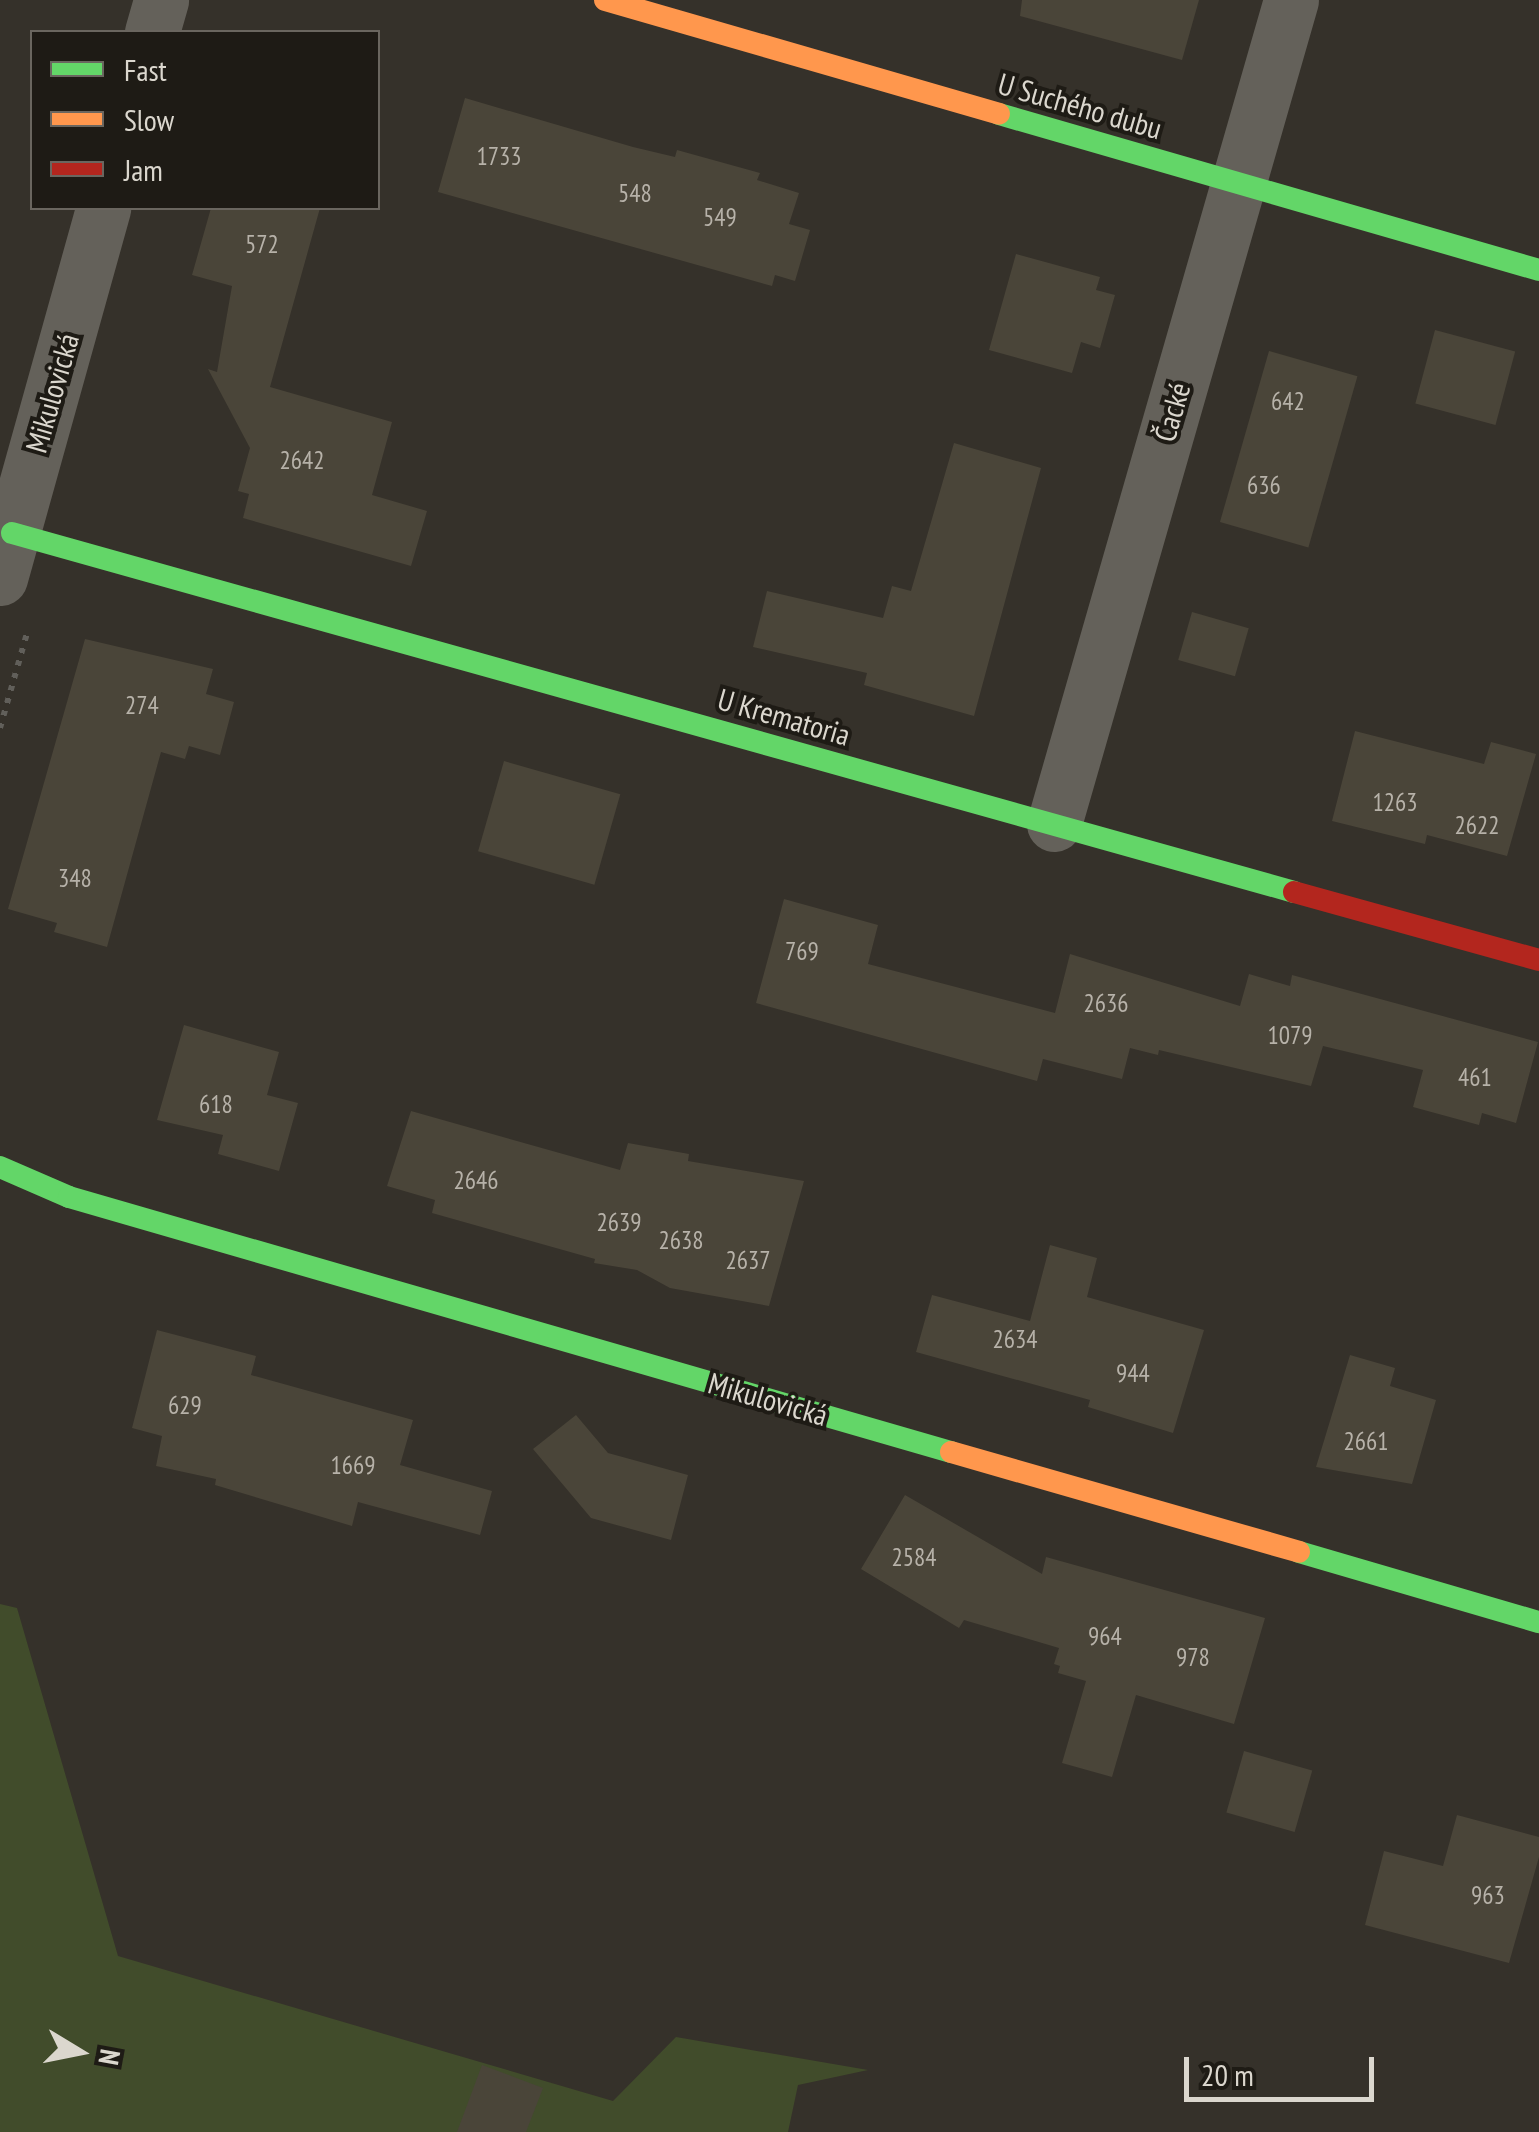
<!DOCTYPE html>
<html>
<head>
<meta charset="utf-8">
<style>
  body { margin:0 }
  #map { position:relative; width:1539px; height:2132px; overflow:hidden; background:#35312a; font-family:"PT Sans Narrow",sans-serif }
  div>[style] { position:absolute }
  .green>* { inset:0; background:#414c2b }
  .building>* { inset:0; background:#4a4539; transform-origin:0 0 }
  .path>* { height:6px; margin-top:-3px; transform-origin:0; background:repeating-linear-gradient(90deg,#615f5a 0 5px,transparent 0 13px) }
  .street>* { height:55px; margin:-27.5px; padding:0 27.5px; transform-origin:27.5px; border-radius:27.5px; background:#64615a }
  .fast>* { height:22px; margin:-11px; padding:0 11px; transform-origin:11px; border-radius:11px; background:#63d668 }
  .slow>* { height:22px; margin:-11px; padding:0 11px; transform-origin:11px; border-radius:11px; background:#ff974d }
  .jam>* { height:22px; margin:-11px; padding:0 11px; transform-origin:11px; border-radius:11px; background:#b3261e }
  span { translate:-50% -50%; white-space:nowrap; text-align:center; line-height:1.15; -webkit-text-stroke:8px #1e1b15; paint-order:stroke }
  .number-label { font-size:25px; color:#b7b2a9 }
  .number-label span { -webkit-text-stroke-width:0 }
  .street-label { font-size:30px; color:#dbd7ce }
  .legend { position:absolute; left:30px; top:30px; width:350px; height:180px; box-sizing:border-box; background:#1e1b15; border:2px solid #6a665f; margin:0; padding:12px 18px; list-style:none; font-size:30px; color:#dbd7ce }
  .legend li { display:flex; align-items:center; gap:20px; height:50px }
  .legend b { width:50px; border:2px solid #6a665f }
  .north { position:absolute; left:30px; top:2002px; width:100px; height:100px; -webkit-text-stroke:8px #1e1b15; paint-order:stroke; rotate:100deg; font-size:28px; font-weight:700; line-height:40px; text-align:center; color:#dbd7ce }
  .north::after { content:''; display:block; margin:auto; width:35px; height:45px; background:#dbd7ce; clip-path:polygon(50% 0,100% 100%,50% 72%,0 100%) }
  .scale { position:absolute; left:1184px; top:2057px; width:190px; height:45px; box-sizing:border-box; border:5px solid #dbd7ce; border-top:0; padding-left:12px; font-size:30px; line-height:35px; white-space:nowrap; color:#dbd7ce; -webkit-text-stroke:8px #1e1b15; paint-order:stroke }
</style>
</head>
<body>
<div id="map">
  <div class="green">
    <i style="clip-path:polygon(0 1604px,17px 1608px,118px 1956px,613px 2101px,676px 2037px,868px 2070px,798px 2085px,788px 2132px,0 2132px)"></i>
  </div>
  <div class="building">
    <i style="clip-path:polygon(1022px 0,1199px 0,1182px 60px,1020px 16px)"></i>
    <i style="clip-path:polygon(465px 98px,633px 147px,675px 157px,677px 150px,760px 173px,757px 180px,799px 193px,789px 224px,810px 230px,795px 281px,775px 275px,772px 286px,438px 192px)"></i>
    <i style="clip-path:polygon(211px 208px,320px 208px,270px 387px,392px 422px,372px 495px,427px 511px,411px 566px,243px 518px,249px 494px,238px 491px,250px 448px,208px 369px,217px 372px,232px 286px,192px 275px)"></i>
    <i style="clip-path:polygon(1016px 254px,1100px 277px,1096px 290px,1115px 295px,1100px 348px,1081px 342px,1072px 373px,989px 350px)"></i>
    <i style="left:1435px;top:330px;width:83px;height:76px;rotate:15deg"></i>
    <i style="left:1269px;top:351px;width:92px;height:178px;rotate:16deg"></i>
    <i style="clip-path:polygon(954px 443px,1041px 468px,974px 716px,864px 685px,867px 673px,753px 647px,767px 591px,883px 618px,892px 586px,911px 591px)"></i>
    <i style="left:1192px;top:612px;width:59px;height:50px;rotate:16deg"></i>
    <i style="clip-path:polygon(85px 639px,213px 669px,206px 694px,234px 702px,220px 755px,189px 746px,185px 759px,161px 752px,107px 947px,54px 932px,57px 923px,8px 909px)"></i>
    <i style="clip-path:polygon(1355px 731px,1484px 764px,1491px 742px,1536px 754px,1507px 856px,1427px 835px,1425px 844px,1332px 821px)"></i>
    <i style="left:504px;top:761px;width:121px;height:94px;rotate:16deg"></i>
    <i style="clip-path:polygon(784px 899px,878px 925px,868px 964px,1055px 1013px,1070px 954px,1240px 1006px,1249px 974px,1290px 986px,1292px 975px,1538px 1042px,1516px 1123px,1482px 1113px,1479px 1125px,1413px 1107px,1423px 1070px,1323px 1046px,1311px 1086px,1159px 1050px,1158px 1055px,1130px 1048px,1122px 1079px,1043px 1059px,1037px 1081px,756px 1003px)"></i>
    <i style="clip-path:polygon(184px 1025px,279px 1052px,267px 1095px,298px 1103px,279px 1171px,218px 1154px,223px 1135px,157px 1120px)"></i>
    <i style="clip-path:polygon(411px 1111px,620px 1170px,628px 1143px,689px 1154px,688px 1161px,804px 1181px,769px 1306px,670px 1288px,637px 1270px,594px 1263px,595px 1259px,432px 1213px,435px 1200px,387px 1186px)"></i>
    <i style="clip-path:polygon(1050px 1245px,1097px 1258px,1087px 1297px,1204px 1330px,1173px 1433px,1088px 1407px,1090px 1400px,916px 1352px,932px 1295px,1030px 1321px)"></i>
    <i style="clip-path:polygon(157px 1330px,256px 1356px,251px 1375px,413px 1420px,400px 1465px,492px 1491px,480px 1535px,358px 1502px,352px 1526px,215px 1485px,216px 1479px,156px 1466px,162px 1436px,132px 1428px)"></i>
    <i style="clip-path:polygon(1350px 1355px,1395px 1368px,1390px 1386px,1436px 1400px,1412px 1484px,1316px 1467px)"></i>
    <i style="clip-path:polygon(576px 1415px,608px 1453px,688px 1475px,671px 1540px,591px 1518px,533px 1449px)"></i>
    <i style="clip-path:polygon(905px 1495px,1042px 1574px,1046px 1557px,1265px 1618px,1234px 1724px,1136px 1695px,1112px 1777px,1062px 1763px,1086px 1681px,1058px 1673px,1060px 1666px,1054px 1664px,1059px 1648px,964px 1620px,959px 1628px,861px 1569px)"></i>
    <i style="left:1244px;top:1751px;width:71px;height:64px;rotate:16deg"></i>
    <i style="clip-path:polygon(1457px 1815px,1539px 1837px,1539px 1857px,1509px 1963px,1365px 1925px,1384px 1851px,1443px 1866px)"></i>
    <i style="clip-path:polygon(482px 2065px,543px 2088px,526px 2132px,457px 2132px)"></i>
  </div>
  <div class="path">
    <i style="left:0;top:728px;width:99px;rotate:-74.1deg"></i>
  </div>
  <div class="street">
    <i style="left:152px;top:32px;width:33px;rotate:-74deg"></i>
    <i style="left:0;top:578px;width:384px;rotate:-74.4deg"></i>
    <i style="left:1054px;top:824px;width:857px;rotate:-73.95deg"></i>
  </div>
  <div class="fast">
    <i style="left:999px;top:114px;width:562px;rotate:16.11deg"></i>
    <i style="left:12px;top:533px;width:1331px;rotate:15.64deg"></i>
    <i style="left:0;top:1167px;width:75px;rotate:23.5deg"></i>
    <i style="left:69px;top:1197px;width:918px;rotate:16.13deg"></i>
    <i style="left:1299px;top:1552px;width:250px;rotate:16.3deg"></i>
  </div>
  <div class="slow">
    <i style="left:605px;top:0;width:410px;rotate:16.1deg"></i>
    <i style="left:951px;top:1452px;width:362px;rotate:16deg"></i>
  </div>
  <div class="jam">
    <i style="left:1294px;top:892px;width:254px;rotate:15.5deg"></i>
  </div>
  <div class="number-label">
    <span style="left:499px;top:156px">1733</span>
    <span style="left:635px;top:193px">548</span>
    <span style="left:720px;top:217px">549</span>
    <span style="left:262px;top:244px">572</span>
    <span style="left:1288px;top:401px">642</span>
    <span style="left:302px;top:460px">2642</span>
    <span style="left:1264px;top:485px">636</span>
    <span style="left:142px;top:705px">274</span>
    <span style="left:1395px;top:802px">1263</span>
    <span style="left:1477px;top:825px">2622</span>
    <span style="left:75px;top:878px">348</span>
    <span style="left:802px;top:951px">769</span>
    <span style="left:1106px;top:1003px">2636</span>
    <span style="left:1290px;top:1035px">1079</span>
    <span style="left:1475px;top:1077px">461</span>
    <span style="left:216px;top:1104px">618</span>
    <span style="left:476px;top:1180px">2646</span>
    <span style="left:619px;top:1222px">2639</span>
    <span style="left:681px;top:1240px">2638</span>
    <span style="left:748px;top:1260px">2637</span>
    <span style="left:1015px;top:1339px">2634</span>
    <span style="left:1133px;top:1373px">944</span>
    <span style="left:185px;top:1405px">629</span>
    <span style="left:1366px;top:1441px">2661</span>
    <span style="left:353px;top:1465px">1669</span>
    <span style="left:914px;top:1557px">2584</span>
    <span style="left:1105px;top:1636px">964</span>
    <span style="left:1193px;top:1657px">978</span>
    <span style="left:1488px;top:1895px">963</span>
  </div>
  <div class="street-label">
    <span style="left:1080px;top:106px;rotate:16deg">U Suchého dubu</span>
    <span style="left:52px;top:393px;rotate:-74deg">Mikulovická</span>
    <span style="left:1172px;top:412px;rotate:-74deg">Čacké</span>
    <span style="left:784px;top:717px;rotate:16deg">U Krematoria</span>
    <span style="left:768px;top:1399px;rotate:16deg">Mikulovická</span>
  </div>
  <ul class="legend">
  <li><b style="height:12px;background:#63d668"></b>Fast</li>
  <li><b style="height:12px;background:#ff974d"></b>Slow</li>
  <li><b style="height:12px;background:#b3261e"></b>Jam</li>
  </ul>
  <div class="north">N</div>
  <div class="scale">20 m</div>
</div>
</body>
</html>
